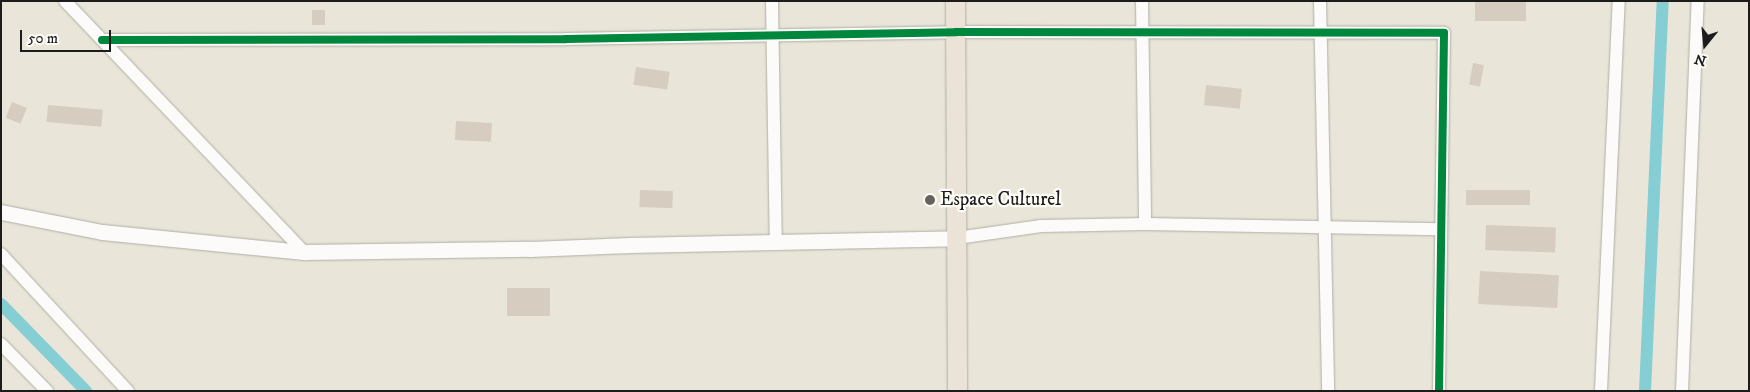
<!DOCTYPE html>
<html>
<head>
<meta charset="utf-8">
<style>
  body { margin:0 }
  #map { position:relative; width:1750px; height:392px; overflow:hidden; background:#e9e6d9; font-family:"IM FELL DW Pica",serif }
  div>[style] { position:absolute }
  .canal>* { height:12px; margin:-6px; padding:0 6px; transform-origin:6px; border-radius:6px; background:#84ced4 }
  .building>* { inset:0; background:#d6ccc0; transform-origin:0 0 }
  .roads { filter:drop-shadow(0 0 1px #b0aea6) drop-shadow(0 0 1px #b0aea6) }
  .minor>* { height:12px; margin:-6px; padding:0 6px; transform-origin:6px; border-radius:6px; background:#fcfbf9 }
  .tertiary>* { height:15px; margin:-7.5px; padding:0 7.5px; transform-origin:7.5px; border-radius:7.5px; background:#fcfbf9 }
  .primary>* { height:19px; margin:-9.5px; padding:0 9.5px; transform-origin:9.5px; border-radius:9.5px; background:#ebe3d7 }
  .cycleway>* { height:8px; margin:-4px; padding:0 4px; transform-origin:4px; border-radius:4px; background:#00873e }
  .dots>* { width:14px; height:14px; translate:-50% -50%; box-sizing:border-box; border:2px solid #fdfcf7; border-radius:50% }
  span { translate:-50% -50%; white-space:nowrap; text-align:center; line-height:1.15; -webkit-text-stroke:4.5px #fdfcf7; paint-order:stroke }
  .poi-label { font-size:19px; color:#1c1c1c }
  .left { translate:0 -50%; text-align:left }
  .frame { position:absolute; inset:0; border:2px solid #1c1c1c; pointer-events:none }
  .north { position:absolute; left:1680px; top:20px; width:50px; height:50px; -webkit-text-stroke:4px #fdfcf7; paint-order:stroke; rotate:197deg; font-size:14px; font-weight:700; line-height:20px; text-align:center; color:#1c1c1c }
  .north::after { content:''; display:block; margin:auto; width:18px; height:22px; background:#1c1c1c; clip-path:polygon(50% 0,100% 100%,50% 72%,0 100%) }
  .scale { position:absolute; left:20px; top:30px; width:91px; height:22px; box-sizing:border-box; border:2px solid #1c1c1c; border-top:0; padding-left:6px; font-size:15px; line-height:18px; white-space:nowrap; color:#1c1c1c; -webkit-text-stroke:4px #fdfcf7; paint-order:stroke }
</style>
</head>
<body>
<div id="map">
  <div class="canal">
    <i style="left:1px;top:304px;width:122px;rotate:45.7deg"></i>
    <i style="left:1645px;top:391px;width:390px;rotate:-87.4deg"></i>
  </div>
  <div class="building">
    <i style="left:1475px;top:1px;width:51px;height:20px"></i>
    <i style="left:312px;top:10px;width:13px;height:15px"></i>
    <i style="left:1473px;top:63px;width:11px;height:22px;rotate:10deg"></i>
    <i style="left:636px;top:67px;width:34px;height:18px;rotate:8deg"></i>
    <i style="left:1206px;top:85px;width:36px;height:20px;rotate:6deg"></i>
    <i style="left:12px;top:102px;width:16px;height:17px;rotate:22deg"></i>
    <i style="left:48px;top:105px;width:55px;height:17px;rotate:5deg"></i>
    <i style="left:456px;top:121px;width:36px;height:19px;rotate:3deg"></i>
    <i style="left:640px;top:190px;width:33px;height:17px;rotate:2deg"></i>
    <i style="left:1530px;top:190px;width:15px;height:64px;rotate:90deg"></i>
    <i style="left:1486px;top:225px;width:70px;height:25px;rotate:2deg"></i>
    <i style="left:1480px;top:271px;width:79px;height:33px;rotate:3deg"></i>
    <i style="left:507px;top:288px;width:43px;height:28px"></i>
  </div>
  <div class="roads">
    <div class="minor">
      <i style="left:65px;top:1px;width:347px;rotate:46.4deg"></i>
      <i style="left:772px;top:1px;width:242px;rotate:89.1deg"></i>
      <i style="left:1142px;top:1px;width:223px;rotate:89.2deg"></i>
      <i style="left:1320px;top:1px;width:390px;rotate:88.8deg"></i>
      <i style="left:102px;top:40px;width:464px;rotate:-0.1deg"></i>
      <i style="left:566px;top:39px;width:390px;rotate:-1deg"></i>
      <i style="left:956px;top:32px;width:488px;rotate:0.1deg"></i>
      <i style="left:1444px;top:33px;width:358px;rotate:90.8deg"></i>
      <i style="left:957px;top:238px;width:85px;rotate:-8.1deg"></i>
      <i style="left:1041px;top:226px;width:104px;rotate:-1.1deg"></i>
      <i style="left:1145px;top:224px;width:295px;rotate:1deg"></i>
      <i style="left:1px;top:254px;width:187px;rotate:47.2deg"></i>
      <i style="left:1px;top:344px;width:66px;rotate:45.6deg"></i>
      <i style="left:1601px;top:391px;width:390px;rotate:-87.4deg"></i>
      <i style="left:1682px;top:391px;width:390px;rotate:-87.7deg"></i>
    </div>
    <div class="tertiary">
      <i style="left:1px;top:212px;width:103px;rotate:11.2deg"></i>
      <i style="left:102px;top:232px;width:203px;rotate:5.7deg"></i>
      <i style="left:304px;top:252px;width:226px;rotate:-0.8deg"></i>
      <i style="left:530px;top:249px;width:100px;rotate:-2.3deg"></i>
      <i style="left:630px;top:245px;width:327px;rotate:-1.2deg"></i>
    </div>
    <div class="primary">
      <i style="left:955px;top:1px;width:390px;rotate:89.7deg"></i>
    </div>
  </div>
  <div class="cycleway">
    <i style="left:102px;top:40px;width:464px;rotate:-0.1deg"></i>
    <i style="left:566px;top:39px;width:390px;rotate:-1deg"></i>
    <i style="left:956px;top:32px;width:488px;rotate:0.1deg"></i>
    <i style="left:1444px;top:33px;width:358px;rotate:90.8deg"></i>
  </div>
  <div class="dots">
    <i style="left:930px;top:200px;background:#64635e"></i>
  </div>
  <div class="poi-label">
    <span class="left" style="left:940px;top:200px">Espace Culturel</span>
  </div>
  <div class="frame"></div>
  <div class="north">N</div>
  <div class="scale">50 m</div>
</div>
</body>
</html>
